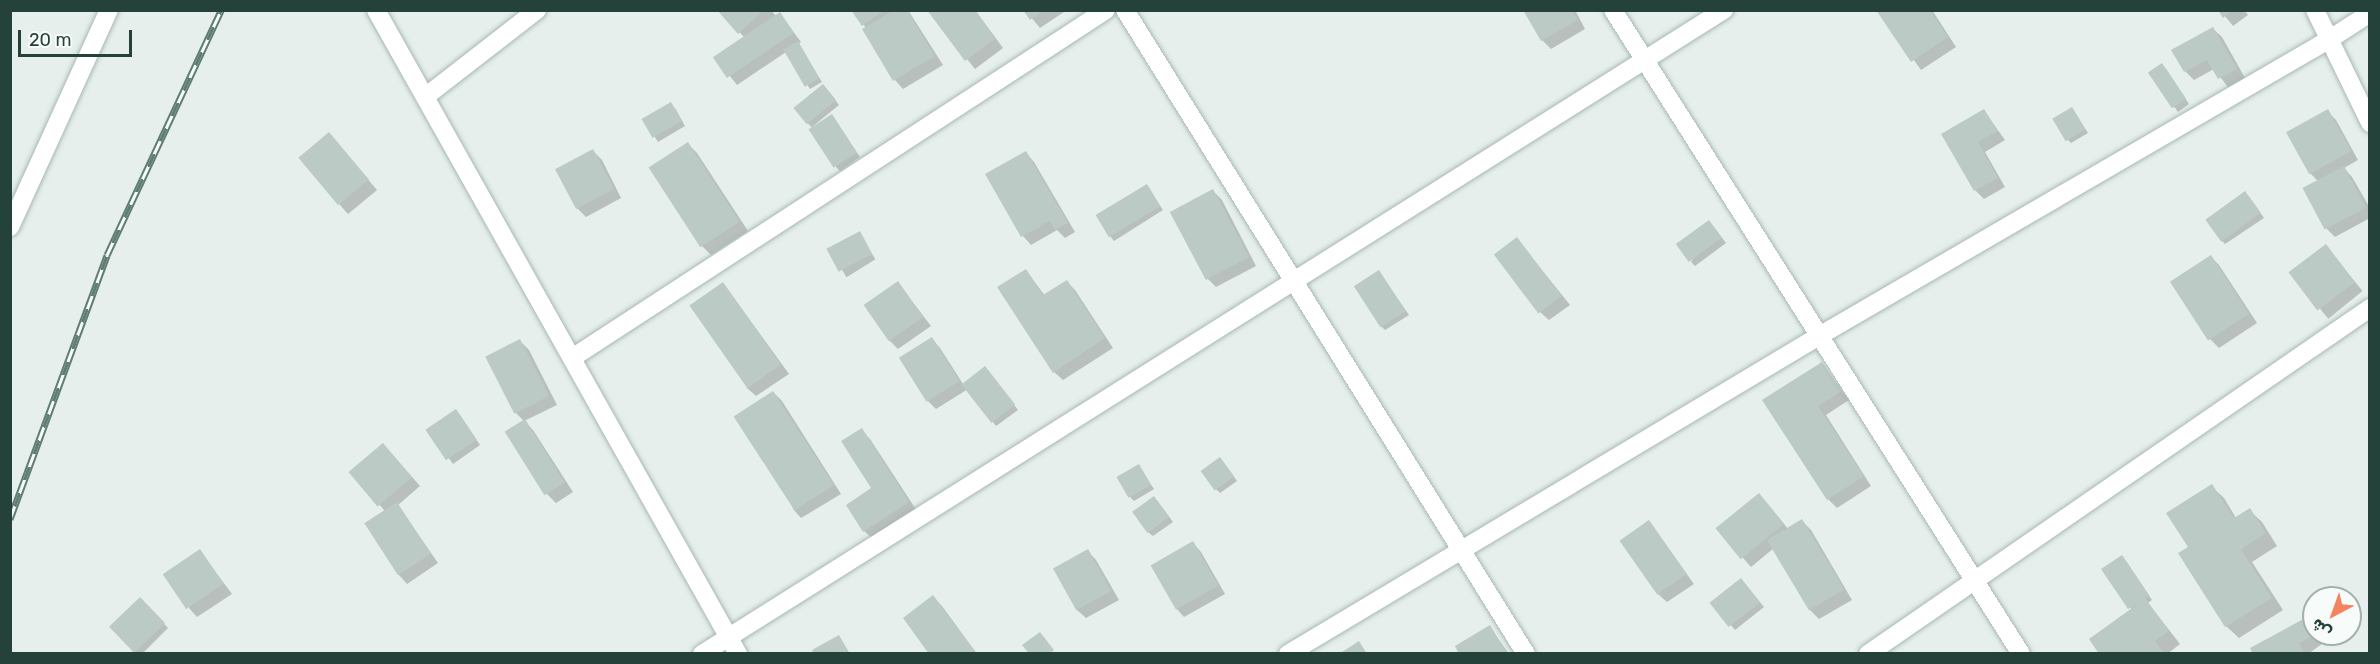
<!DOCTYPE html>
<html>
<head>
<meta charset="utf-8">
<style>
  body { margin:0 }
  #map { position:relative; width:2380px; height:664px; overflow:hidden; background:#e6efeb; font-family:Rubik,Cairo,sans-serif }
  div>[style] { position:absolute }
  .shadow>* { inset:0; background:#0003; transform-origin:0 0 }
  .building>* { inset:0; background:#bbcac4; transform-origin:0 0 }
  .roads { filter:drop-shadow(0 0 2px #a8b8b2) drop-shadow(0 0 2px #a8b8b2) }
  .minor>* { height:18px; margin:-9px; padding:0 9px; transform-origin:9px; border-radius:9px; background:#fff }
  .rail>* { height:7px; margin-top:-3.5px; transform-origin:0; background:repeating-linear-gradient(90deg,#f7fbf9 0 14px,#5f7d75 0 28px); box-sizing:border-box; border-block:2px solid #5f7d75 }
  span { translate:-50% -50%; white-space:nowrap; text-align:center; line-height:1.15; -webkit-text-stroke:4.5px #f7fbf9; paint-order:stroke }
  .frame { position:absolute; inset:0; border:12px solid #24423a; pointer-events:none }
  .north { position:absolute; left:2302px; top:586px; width:60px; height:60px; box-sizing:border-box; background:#f7fbf9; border:2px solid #a3b1ad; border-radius:50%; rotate:221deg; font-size:16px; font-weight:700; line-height:24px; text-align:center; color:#24423a }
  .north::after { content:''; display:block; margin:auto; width:21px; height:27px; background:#f4845f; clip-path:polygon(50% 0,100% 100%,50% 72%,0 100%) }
  .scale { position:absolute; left:18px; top:30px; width:114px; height:27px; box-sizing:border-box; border:3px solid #24423a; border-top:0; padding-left:8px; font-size:18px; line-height:21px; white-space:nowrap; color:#24423a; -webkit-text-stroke:4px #f7fbf9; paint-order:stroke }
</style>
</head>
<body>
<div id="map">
  <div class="shadow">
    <i style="clip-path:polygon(719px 10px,771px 10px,776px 16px,780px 14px,801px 42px,798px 44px,822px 82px,810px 89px,786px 52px,737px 85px,715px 57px,744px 37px)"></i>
    <i style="clip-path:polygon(853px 10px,908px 10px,943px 65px,903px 89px,895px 80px,864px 30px,866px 28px)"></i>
    <i style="clip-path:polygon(975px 10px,1003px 48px,975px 69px,929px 11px)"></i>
    <i style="clip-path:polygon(1025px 10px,1067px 10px,1040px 28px)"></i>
    <i style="clip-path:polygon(1525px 10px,1575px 10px,1585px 29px,1551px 49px,1542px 40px)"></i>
    <i style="clip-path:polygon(1878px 10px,1932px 10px,1956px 47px,1921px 70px)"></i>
    <i style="clip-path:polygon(2220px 10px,2244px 10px,2248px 15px,2233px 26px)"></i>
    <i style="clip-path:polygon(2213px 29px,2222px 37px,2245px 78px,2228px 87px,2214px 69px,2194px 80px,2185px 71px)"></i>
    <i style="clip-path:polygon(2166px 69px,2189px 104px,2178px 112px,2150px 73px)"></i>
    <i style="clip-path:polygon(827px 90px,839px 105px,812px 127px,813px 129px,795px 109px)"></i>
    <i style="clip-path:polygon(675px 108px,685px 126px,658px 142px,644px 120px)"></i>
    <i style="clip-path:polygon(2072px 108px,2088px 133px,2071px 143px,2067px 139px)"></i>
    <i style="clip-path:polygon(1984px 111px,2005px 140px,1985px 152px,2005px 187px,1984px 199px,1975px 190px,1943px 134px)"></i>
    <i style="clip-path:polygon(2327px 111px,2336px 120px,2358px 160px,2344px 168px,2352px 177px,2370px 208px,2370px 218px,2335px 237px,2326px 228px,2318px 181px,2310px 173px,2288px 133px)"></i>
    <i style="clip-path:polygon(832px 116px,860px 157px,840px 171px,836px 167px)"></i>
    <i style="clip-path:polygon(337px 143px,377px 190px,348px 214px,340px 205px)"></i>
    <i style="clip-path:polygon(688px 144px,697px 153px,748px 231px,711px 255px,702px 246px)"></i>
    <i style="clip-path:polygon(593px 151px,602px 160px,621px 198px,586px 217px,577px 208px)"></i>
    <i style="clip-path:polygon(1026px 153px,1034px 162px,1075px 232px,1065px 238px,1057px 230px,1031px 245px,1023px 236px)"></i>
    <i style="clip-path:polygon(1147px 186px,1163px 210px,1114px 241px,1110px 236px)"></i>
    <i style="clip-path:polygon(1213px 191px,1222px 200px,1256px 266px,1216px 287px,1207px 278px)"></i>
    <i style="clip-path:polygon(2249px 197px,2264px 218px,2225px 244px,2221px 240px)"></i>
    <i style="clip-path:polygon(1713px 226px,1726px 243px,1695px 266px,1691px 262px)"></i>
    <i style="left:859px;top:233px;width:31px;height:34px;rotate:58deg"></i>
    <i style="clip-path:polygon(1517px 239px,1570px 305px,1549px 320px,1540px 312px)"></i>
    <i style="left:2326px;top:246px;width:58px;height:44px;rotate:51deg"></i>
    <i style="clip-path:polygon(2211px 257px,2219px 265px,2257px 323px,2219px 348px,2210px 339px)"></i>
    <i style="clip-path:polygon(1026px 270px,1045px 296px,1067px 282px,1075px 290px,1113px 348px,1063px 380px,1054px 372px)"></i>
    <i style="clip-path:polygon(1379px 272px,1409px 315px,1385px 330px,1381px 326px)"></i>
    <i style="clip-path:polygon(723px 283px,789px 374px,756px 396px,747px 388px)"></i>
    <i style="clip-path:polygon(898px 283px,931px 326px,898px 349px,889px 340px)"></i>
    <i style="clip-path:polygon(932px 339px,940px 348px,963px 384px,989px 372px,1018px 410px,996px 426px,968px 389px,936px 409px,927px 400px,901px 358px)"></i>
    <i style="clip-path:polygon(520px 341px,529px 350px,557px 405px,524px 421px,533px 430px,573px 492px,556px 503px,547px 494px,524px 421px,515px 412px)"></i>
    <i style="clip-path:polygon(1822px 364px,1849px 400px,1826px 415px,1871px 486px,1837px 508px,1828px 499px,1764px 401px)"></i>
    <i style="clip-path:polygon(773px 392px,782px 401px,841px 494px,801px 518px,793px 509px)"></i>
    <i style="clip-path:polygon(460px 415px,480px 445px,453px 464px,428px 430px)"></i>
    <i style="clip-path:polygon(861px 430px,870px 439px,917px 511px,873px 539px,864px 531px,873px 489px)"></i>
    <i style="clip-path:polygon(392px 454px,420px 486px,398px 505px,438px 563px,407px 584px,399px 575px,385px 511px,351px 473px)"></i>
    <i style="clip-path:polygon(1224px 463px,1237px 481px,1220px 493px,1216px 489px)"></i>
    <i style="clip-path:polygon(1138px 466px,1154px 489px,1134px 501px,1130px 497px)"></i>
    <i style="clip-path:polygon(2211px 486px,2224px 498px,2236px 518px,2249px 510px,2262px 522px,2277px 546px,2252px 562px,2283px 610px,2239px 638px,2226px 626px,2180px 554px,2190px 547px)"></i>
    <i style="clip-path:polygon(1158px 502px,1173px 522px,1153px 536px,1148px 532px)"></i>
    <i style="clip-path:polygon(1767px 503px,1788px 529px,1802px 521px,1811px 530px,1852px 600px,1819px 619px,1810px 610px,1774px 548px,1751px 567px,1717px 528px)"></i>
    <i style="clip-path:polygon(1649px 522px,1694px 584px,1667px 602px,1658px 594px)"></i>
    <i style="clip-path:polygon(1193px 543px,1201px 552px,1225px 594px,1184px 617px,1176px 608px)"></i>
    <i style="clip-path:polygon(200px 551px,232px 594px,197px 617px,189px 608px)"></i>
    <i style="clip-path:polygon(1088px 551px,1096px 560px,1119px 600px,1086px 618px,1077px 610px,1055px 570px)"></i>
    <i style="clip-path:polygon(2126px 561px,2152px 600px,2148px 603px,2180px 644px,2167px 654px,2101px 654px,2131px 610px)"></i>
    <i style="clip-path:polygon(1745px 584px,1764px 607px,1735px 630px,1711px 602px)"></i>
    <i style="clip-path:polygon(933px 597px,942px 606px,977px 654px,931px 654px)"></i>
    <i style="clip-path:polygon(140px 599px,168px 628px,142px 654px,137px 654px,111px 627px)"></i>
    <i style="clip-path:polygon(2309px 618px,2314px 623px,2314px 634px,2322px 634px,2326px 641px,2308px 654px,2255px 654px)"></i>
    <i style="clip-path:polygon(1490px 627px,1509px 654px,1461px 654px)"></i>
  </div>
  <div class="building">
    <i style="clip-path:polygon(717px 10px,764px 10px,738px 34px)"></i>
    <i style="clip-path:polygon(851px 10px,885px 10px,862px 26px)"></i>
    <i style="clip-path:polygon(894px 10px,907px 10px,935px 56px,893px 81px,862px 29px)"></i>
    <i style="clip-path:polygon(927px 10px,975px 10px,995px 39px,965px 61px)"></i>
    <i style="clip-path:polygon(1023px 10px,1045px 10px,1030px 20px)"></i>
    <i style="clip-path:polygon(1523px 10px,1572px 10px,1578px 20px,1541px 41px)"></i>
    <i style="clip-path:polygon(1876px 10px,1930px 10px,1948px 37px,1911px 62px)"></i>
    <i style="clip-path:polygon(2218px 10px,2233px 10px,2223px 18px)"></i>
    <i style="left:780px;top:12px;width:25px;height:81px;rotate:56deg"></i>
    <i style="clip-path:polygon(2213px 27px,2237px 69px,2218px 79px,2207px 60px,2184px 72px,2171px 50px)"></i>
    <i style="left:798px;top:41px;width:43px;height:17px;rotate:60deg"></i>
    <i style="left:2162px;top:63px;width:43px;height:17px;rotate:56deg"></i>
    <i style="left:823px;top:84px;width:21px;height:38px;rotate:51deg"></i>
    <i style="left:671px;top:102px;width:22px;height:34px;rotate:60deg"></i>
    <i style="left:2072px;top:107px;width:26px;height:23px;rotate:59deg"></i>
    <i style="clip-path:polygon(1984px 109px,1998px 131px,1978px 142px,1998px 178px,1974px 191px,1941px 134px)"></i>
    <i style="left:2328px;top:109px;width:48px;height:48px;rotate:61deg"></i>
    <i style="left:832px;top:114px;width:46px;height:28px;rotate:57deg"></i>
    <i style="left:329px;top:132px;width:62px;height:40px;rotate:50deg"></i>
    <i style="left:688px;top:142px;width:95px;height:47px;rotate:57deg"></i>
    <i style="left:593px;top:149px;width:45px;height:43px;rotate:62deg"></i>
    <i style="clip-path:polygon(1026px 151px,1068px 223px,1055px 230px,1050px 221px,1021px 237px,985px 174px)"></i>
    <i style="left:2344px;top:166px;width:47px;height:47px;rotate:62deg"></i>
    <i style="left:1147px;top:184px;width:26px;height:60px;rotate:59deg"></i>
    <i style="left:1213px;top:189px;width:77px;height:49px;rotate:62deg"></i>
    <i style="left:2245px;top:191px;width:27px;height:49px;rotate:54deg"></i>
    <i style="left:1709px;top:220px;width:22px;height:41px;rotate:54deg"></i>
    <i style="left:860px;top:231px;width:26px;height:38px;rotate:62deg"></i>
    <i style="left:1517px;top:237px;width:74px;height:29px;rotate:53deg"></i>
    <i style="left:2326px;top:244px;width:48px;height:47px;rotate:53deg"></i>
    <i style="left:2211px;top:255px;width:70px;height:49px;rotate:57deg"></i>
    <i style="clip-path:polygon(1026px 269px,1043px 295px,1067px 280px,1105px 338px,1053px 373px,997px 287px)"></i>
    <i style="left:1379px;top:270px;width:49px;height:30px;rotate:57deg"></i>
    <i style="left:898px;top:281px;width:44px;height:42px;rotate:55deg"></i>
    <i style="left:723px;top:282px;width:101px;height:41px;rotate:55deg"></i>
    <i style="left:932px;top:337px;width:52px;height:39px;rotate:58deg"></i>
    <i style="left:520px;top:339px;width:64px;height:39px;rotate:63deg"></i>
    <i style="clip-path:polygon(1822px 362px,1842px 391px,1818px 406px,1864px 476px,1827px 500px,1762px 400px)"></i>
    <i style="left:985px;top:366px;width:49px;height:30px;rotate:52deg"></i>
    <i style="left:773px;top:391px;width:112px;height:47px;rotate:57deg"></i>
    <i style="left:456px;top:409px;width:37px;height:37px;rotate:56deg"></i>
    <i style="left:525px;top:419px;width:75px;height:24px;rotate:58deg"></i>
    <i style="clip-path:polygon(862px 428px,909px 502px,863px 532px,846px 505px,871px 488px,841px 441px)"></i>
    <i style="left:383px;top:443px;width:45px;height:45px;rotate:50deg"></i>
    <i style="left:1220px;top:457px;width:24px;height:24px;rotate:54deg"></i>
    <i style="left:1139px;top:464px;width:24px;height:26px;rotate:60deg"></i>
    <i style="clip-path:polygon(2212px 484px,2234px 518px,2250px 508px,2266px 533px,2241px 549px,2272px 598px,2225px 627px,2178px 553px,2188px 547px,2166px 513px)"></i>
    <i style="left:1759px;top:493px;width:40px;height:56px;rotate:51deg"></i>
    <i style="left:1154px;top:496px;width:26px;height:27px;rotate:54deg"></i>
    <i style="left:397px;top:502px;width:62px;height:39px;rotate:57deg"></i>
    <i style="left:1802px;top:519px;width:82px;height:41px;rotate:59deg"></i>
    <i style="left:1649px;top:520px;width:66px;height:36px;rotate:55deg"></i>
    <i style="left:1193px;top:541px;width:51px;height:49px;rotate:60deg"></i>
    <i style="left:200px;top:549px;width:42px;height:45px;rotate:56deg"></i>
    <i style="left:1088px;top:549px;width:48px;height:40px;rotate:61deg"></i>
    <i style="clip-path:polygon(2122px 555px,2149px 595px,2145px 598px,2169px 631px,2155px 641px,2165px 654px,2099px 654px,2089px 639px,2139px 603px,2128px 609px,2101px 569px)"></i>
    <i style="left:1741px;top:578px;width:31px;height:40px;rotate:52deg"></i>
    <i style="clip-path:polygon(933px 595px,977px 654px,929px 654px,903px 618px)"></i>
    <i style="left:140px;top:597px;width:36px;height:43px;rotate:46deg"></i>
    <i style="clip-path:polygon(2309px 616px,2314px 625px,2314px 635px,2299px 643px,2305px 654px,2253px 654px,2250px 648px)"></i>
    <i style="clip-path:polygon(1490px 625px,1507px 654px,1459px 654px,1455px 646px)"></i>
    <i style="clip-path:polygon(1040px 632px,1054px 650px,1049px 654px,1029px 654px,1022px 645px)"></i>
    <i style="clip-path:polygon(839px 635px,850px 654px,814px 654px,812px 650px)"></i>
    <i style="clip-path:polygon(1359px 641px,1367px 654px,1339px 654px)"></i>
  </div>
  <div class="roads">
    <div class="minor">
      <i style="left:376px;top:10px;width:739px;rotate:60.66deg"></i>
      <i style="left:1125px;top:10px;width:759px;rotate:58.09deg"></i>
      <i style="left:1613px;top:10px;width:762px;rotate:57.64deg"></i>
      <i style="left:2315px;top:10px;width:126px;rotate:64deg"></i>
      <i style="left:425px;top:97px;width:142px;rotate:-37.8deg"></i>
      <i style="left:10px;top:227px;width:239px;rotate:-65.5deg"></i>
      <i style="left:572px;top:358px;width:637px;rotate:-33.09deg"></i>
      <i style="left:702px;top:654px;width:1208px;rotate:-32.22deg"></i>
      <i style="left:1288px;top:654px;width:619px;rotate:-30.92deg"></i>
      <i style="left:1819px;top:336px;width:591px;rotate:-30.17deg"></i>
      <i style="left:2330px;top:39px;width:48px;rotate:-33deg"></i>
      <i style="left:1868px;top:654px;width:610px;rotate:-34.58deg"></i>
    </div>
  </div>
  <div class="rail">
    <i style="left:10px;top:519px;width:281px;rotate:-69.8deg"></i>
    <i style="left:107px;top:255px;width:270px;rotate:-65deg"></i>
  </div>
  <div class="frame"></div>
  <div class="north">ش</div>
  <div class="scale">20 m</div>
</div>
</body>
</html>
